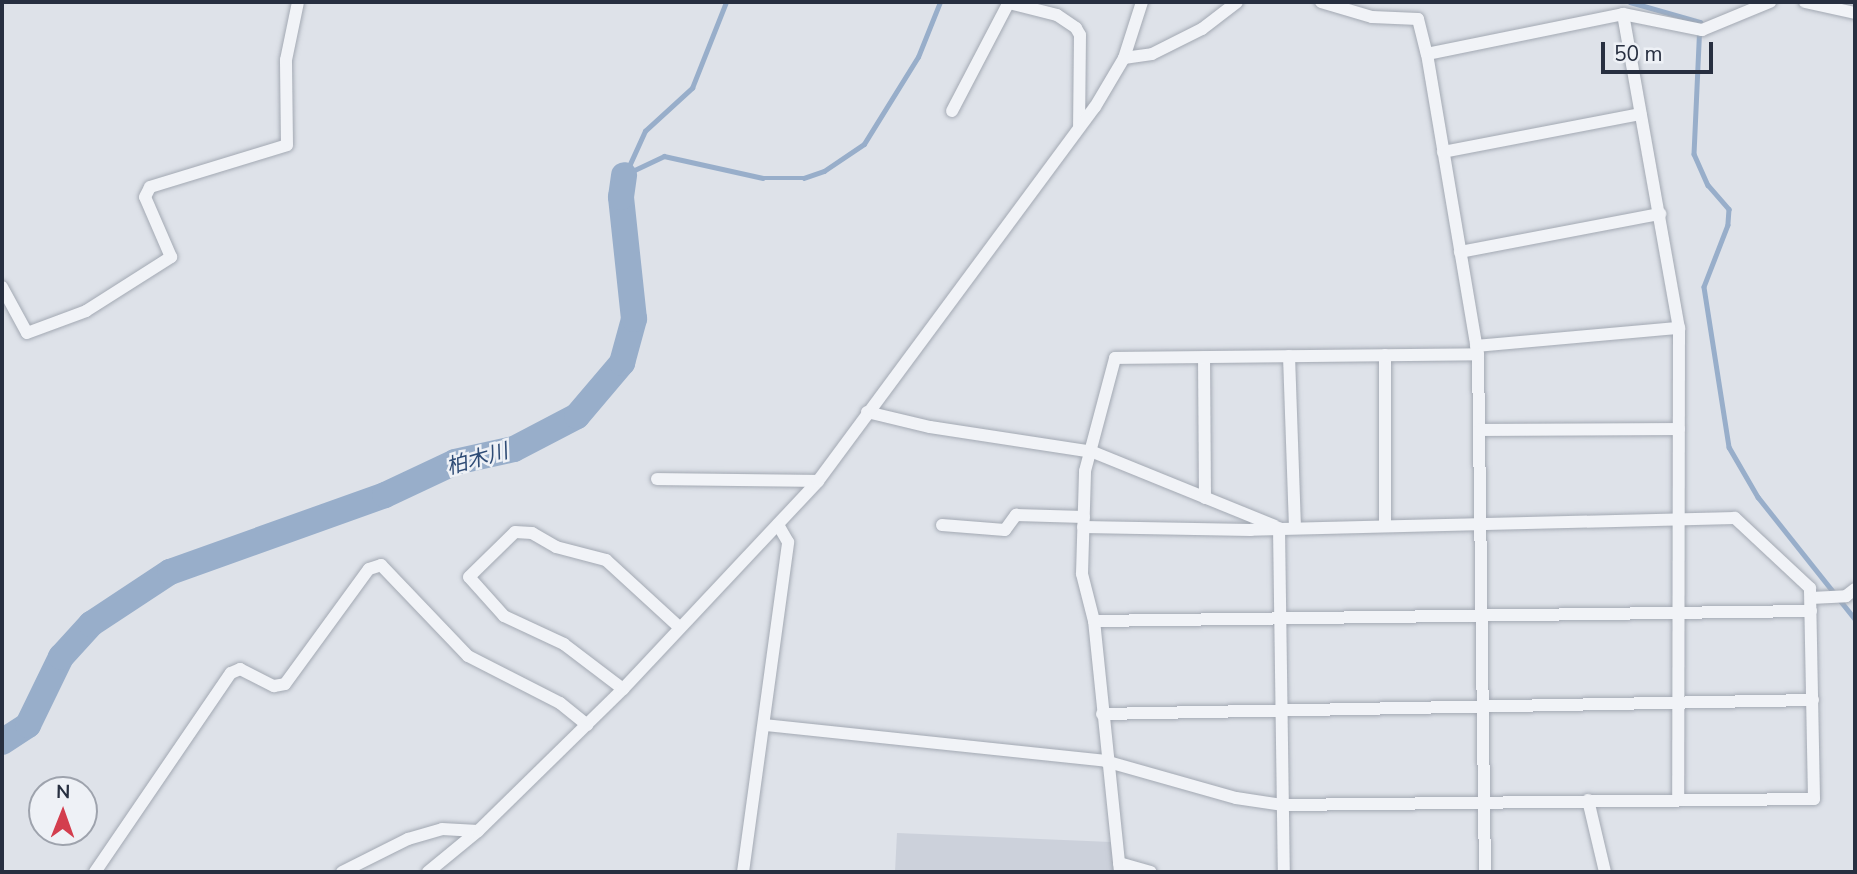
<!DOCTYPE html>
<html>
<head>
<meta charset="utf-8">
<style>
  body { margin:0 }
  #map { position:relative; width:1857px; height:874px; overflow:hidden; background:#dee2e9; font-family:"Nunito Sans","Noto Sans JP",sans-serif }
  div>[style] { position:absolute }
  .built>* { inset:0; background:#ccd1db }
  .stream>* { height:4.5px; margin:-2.25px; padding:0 2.25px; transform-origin:2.25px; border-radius:2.25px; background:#98aeca }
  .river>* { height:26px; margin:-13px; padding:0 13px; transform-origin:13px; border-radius:13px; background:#98aeca }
  .roads { filter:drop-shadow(0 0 2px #a3a9b3) drop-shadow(0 0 2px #a3a9b3) }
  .minor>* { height:12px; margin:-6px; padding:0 6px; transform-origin:6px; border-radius:6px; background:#f1f3f7 }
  span { translate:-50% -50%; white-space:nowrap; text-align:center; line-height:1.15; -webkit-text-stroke:5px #eef1f6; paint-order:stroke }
  .water-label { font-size:21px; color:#2f4c76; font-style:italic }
  .frame { position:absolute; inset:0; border:4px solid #272f40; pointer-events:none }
  .north { position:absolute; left:28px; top:776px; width:70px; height:70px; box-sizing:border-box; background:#eef1f6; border:2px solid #9ea3ad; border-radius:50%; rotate:1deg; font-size:19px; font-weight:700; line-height:28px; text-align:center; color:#272f40 }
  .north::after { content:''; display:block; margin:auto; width:24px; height:32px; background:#d33e4e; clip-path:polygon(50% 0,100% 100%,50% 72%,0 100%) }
  .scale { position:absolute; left:1601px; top:42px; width:112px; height:32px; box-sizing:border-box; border:4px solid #272f40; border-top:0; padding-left:9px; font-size:21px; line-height:24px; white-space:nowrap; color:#272f40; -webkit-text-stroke:5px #eef1f6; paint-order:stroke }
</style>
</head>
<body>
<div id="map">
  <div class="built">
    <i style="clip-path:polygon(897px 833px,1111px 842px,1116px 872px,895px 872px)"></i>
  </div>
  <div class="stream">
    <i style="left:1630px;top:2px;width:73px;rotate:15.9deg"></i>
    <i style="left:1700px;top:22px;width:132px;rotate:92.6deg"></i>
    <i style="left:1694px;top:154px;width:34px;rotate:66deg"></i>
    <i style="left:1708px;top:185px;width:32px;rotate:49deg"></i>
    <i style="left:1729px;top:209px;width:16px;rotate:94deg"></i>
    <i style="left:1728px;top:225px;width:66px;rotate:111.2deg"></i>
    <i style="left:1704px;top:287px;width:162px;rotate:81.1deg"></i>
    <i style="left:1729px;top:447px;width:58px;rotate:59.9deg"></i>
    <i style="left:1758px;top:497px;width:156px;rotate:51.5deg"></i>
    <i style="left:624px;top:175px;width:44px;rotate:-25.4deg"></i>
    <i style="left:664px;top:156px;width:101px;rotate:12.5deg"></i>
    <i style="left:763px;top:178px;width:41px"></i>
    <i style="left:804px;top:178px;width:21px;rotate:-19deg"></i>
    <i style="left:824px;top:171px;width:48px;rotate:-34deg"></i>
    <i style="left:864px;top:144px;width:102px;rotate:-58.2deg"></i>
    <i style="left:918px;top:57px;width:59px;rotate:-68.2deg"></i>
    <i style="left:625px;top:175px;width:48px;rotate:-65.6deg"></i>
    <i style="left:645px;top:131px;width:64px;rotate:-42.5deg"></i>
    <i style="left:692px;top:88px;width:92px;rotate:-68.4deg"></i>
  </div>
  <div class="river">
    <i style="left:2px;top:742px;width:31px;rotate:-33deg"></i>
    <i style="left:28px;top:725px;width:76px;rotate:-64.1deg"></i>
    <i style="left:61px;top:657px;width:45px;rotate:-47.7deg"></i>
    <i style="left:91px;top:624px;width:95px;rotate:-33.4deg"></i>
    <i style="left:170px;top:572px;width:228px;rotate:-19.7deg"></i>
    <i style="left:385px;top:495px;width:77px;rotate:-25.2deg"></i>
    <i style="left:455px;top:462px;width:60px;rotate:-12.4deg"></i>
    <i style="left:514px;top:449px;width:71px;rotate:-27.6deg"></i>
    <i style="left:577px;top:416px;width:70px;rotate:-49.7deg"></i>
    <i style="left:622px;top:363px;width:46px;rotate:-74.7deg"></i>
    <i style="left:634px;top:319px;width:123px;rotate:-96.1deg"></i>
    <i style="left:621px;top:197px;width:22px;rotate:-82deg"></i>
  </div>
  <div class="roads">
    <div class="minor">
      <i style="left:1321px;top:2px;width:53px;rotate:16.4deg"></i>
      <i style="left:1372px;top:17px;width:46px;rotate:2.5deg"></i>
      <i style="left:1418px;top:19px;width:36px;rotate:76deg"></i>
      <i style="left:1427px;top:54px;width:304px;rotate:80.4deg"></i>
      <i style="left:1478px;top:354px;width:518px;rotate:89.23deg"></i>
      <i style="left:1805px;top:2px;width:51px;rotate:12.4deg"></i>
      <i style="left:1009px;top:3px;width:49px;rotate:14deg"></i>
      <i style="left:1057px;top:15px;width:23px;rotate:34deg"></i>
      <i style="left:1076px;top:28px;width:8px;rotate:60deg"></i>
      <i style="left:1080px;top:35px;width:91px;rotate:90.6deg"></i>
      <i style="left:1623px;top:14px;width:319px;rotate:79.9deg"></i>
      <i style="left:1679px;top:328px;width:471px;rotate:90.1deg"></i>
      <i style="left:1427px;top:54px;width:200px;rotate:-11.5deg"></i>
      <i style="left:1623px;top:14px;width:81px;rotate:11.4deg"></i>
      <i style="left:1702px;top:30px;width:74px;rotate:-22.4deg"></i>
      <i style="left:1124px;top:58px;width:28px;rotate:-8deg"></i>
      <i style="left:1152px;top:54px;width:56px;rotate:-26.6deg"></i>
      <i style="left:1202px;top:29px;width:44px;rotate:-37.6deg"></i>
      <i style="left:952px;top:111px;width:123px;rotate:-62.4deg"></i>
      <i style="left:1443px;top:152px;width:201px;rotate:-10.9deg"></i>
      <i style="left:1460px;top:252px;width:204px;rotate:-10.8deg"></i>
      <i style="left:2px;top:287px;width:52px;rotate:61.5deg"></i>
      <i style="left:27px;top:333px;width:63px;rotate:-20.4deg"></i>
      <i style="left:86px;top:311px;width:101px;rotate:-32.4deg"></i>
      <i style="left:171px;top:257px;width:65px;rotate:-113.4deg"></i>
      <i style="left:145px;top:197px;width:11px;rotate:-63deg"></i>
      <i style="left:150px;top:187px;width:143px;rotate:-17deg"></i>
      <i style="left:287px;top:145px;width:85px;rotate:-90.7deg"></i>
      <i style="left:286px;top:60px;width:59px;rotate:-78.3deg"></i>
      <i style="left:1476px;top:346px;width:204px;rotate:-5.1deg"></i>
      <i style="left:1385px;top:355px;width:170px;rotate:90deg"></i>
      <i style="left:1289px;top:356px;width:171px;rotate:88deg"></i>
      <i style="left:1204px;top:357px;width:141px;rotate:89.6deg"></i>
      <i style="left:867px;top:412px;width:65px;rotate:13.4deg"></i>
      <i style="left:930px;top:427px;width:165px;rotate:8.7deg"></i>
      <i style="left:1093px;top:452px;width:196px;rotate:22.1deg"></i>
      <i style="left:1480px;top:430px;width:199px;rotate:-0.3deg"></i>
      <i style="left:657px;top:479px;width:161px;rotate:0.7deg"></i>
      <i style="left:942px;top:525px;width:63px;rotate:4.5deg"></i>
      <i style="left:1005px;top:530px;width:19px;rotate:-54deg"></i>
      <i style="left:1016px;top:515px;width:68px;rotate:1.7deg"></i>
      <i style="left:1279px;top:528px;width:344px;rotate:89.2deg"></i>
      <i style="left:1811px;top:598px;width:35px;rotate:-3deg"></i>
      <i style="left:1846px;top:596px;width:11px;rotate:-38deg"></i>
      <i style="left:1094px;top:621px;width:717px;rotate:-0.8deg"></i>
      <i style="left:623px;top:689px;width:74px;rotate:-142.7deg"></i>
      <i style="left:564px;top:644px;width:66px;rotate:-155deg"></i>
      <i style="left:504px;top:616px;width:52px;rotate:-131.9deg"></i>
      <i style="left:469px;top:577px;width:64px;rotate:-44.4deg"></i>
      <i style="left:515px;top:532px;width:17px;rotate:3deg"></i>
      <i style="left:532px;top:533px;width:28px;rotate:30deg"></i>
      <i style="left:556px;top:547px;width:52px;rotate:14.6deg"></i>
      <i style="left:606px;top:560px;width:98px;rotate:42.5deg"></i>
      <i style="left:1102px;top:714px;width:711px;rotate:-1.13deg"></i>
      <i style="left:765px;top:725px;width:342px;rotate:6deg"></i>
      <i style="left:1105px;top:761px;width:136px;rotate:15.8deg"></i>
      <i style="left:1236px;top:798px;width:48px;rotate:8.5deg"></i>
      <i style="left:1283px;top:805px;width:531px;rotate:-0.65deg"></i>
      <i style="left:1814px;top:799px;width:211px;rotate:-91.1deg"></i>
      <i style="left:1810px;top:588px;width:103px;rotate:-137deg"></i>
      <i style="left:1735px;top:518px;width:484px;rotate:178.6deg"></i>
      <i style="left:1251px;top:530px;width:168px;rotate:-179deg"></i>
      <i style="left:1588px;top:800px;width:74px;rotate:76.7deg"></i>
      <i style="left:1119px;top:863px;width:33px;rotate:16deg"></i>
      <i style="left:95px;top:872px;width:241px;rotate:-55.7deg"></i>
      <i style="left:231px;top:673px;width:10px;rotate:-24deg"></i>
      <i style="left:240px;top:669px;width:38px;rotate:27deg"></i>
      <i style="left:274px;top:686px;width:11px;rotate:-10deg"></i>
      <i style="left:285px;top:684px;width:142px;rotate:-53.9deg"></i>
      <i style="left:369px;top:569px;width:13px;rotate:-18deg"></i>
      <i style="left:381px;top:565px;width:126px;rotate:46.3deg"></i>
      <i style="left:468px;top:656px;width:103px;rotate:27.1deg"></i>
      <i style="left:560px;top:703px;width:35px;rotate:39deg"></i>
      <i style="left:342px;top:872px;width:74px;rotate:-26.6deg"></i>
      <i style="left:408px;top:839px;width:35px;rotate:-16deg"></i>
      <i style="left:442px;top:829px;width:36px;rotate:3deg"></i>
      <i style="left:428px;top:872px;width:65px;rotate:-39.4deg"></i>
      <i style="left:478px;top:831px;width:203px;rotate:-44.4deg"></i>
      <i style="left:623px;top:689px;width:285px;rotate:-46.8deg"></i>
      <i style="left:818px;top:481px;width:465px;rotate:-53.5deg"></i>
      <i style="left:1095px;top:107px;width:57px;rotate:-59.4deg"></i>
      <i style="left:1124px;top:58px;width:59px;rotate:-72.2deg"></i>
      <i style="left:743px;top:872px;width:333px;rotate:-82.2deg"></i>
      <i style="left:788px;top:542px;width:20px;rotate:-120deg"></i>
      <i style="left:1120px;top:872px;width:252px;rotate:-95.9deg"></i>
      <i style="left:1094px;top:621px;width:49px;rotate:-104.3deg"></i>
      <i style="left:1082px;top:574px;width:103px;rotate:-88.3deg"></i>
      <i style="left:1085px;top:471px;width:117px;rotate:-75.1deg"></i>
      <i style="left:1115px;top:358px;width:363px;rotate:-0.6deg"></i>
    </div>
  </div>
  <div class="water-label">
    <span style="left:477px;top:459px;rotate:-16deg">柏木川</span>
  </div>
  <div class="frame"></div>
  <div class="north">N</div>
  <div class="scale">50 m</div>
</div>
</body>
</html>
